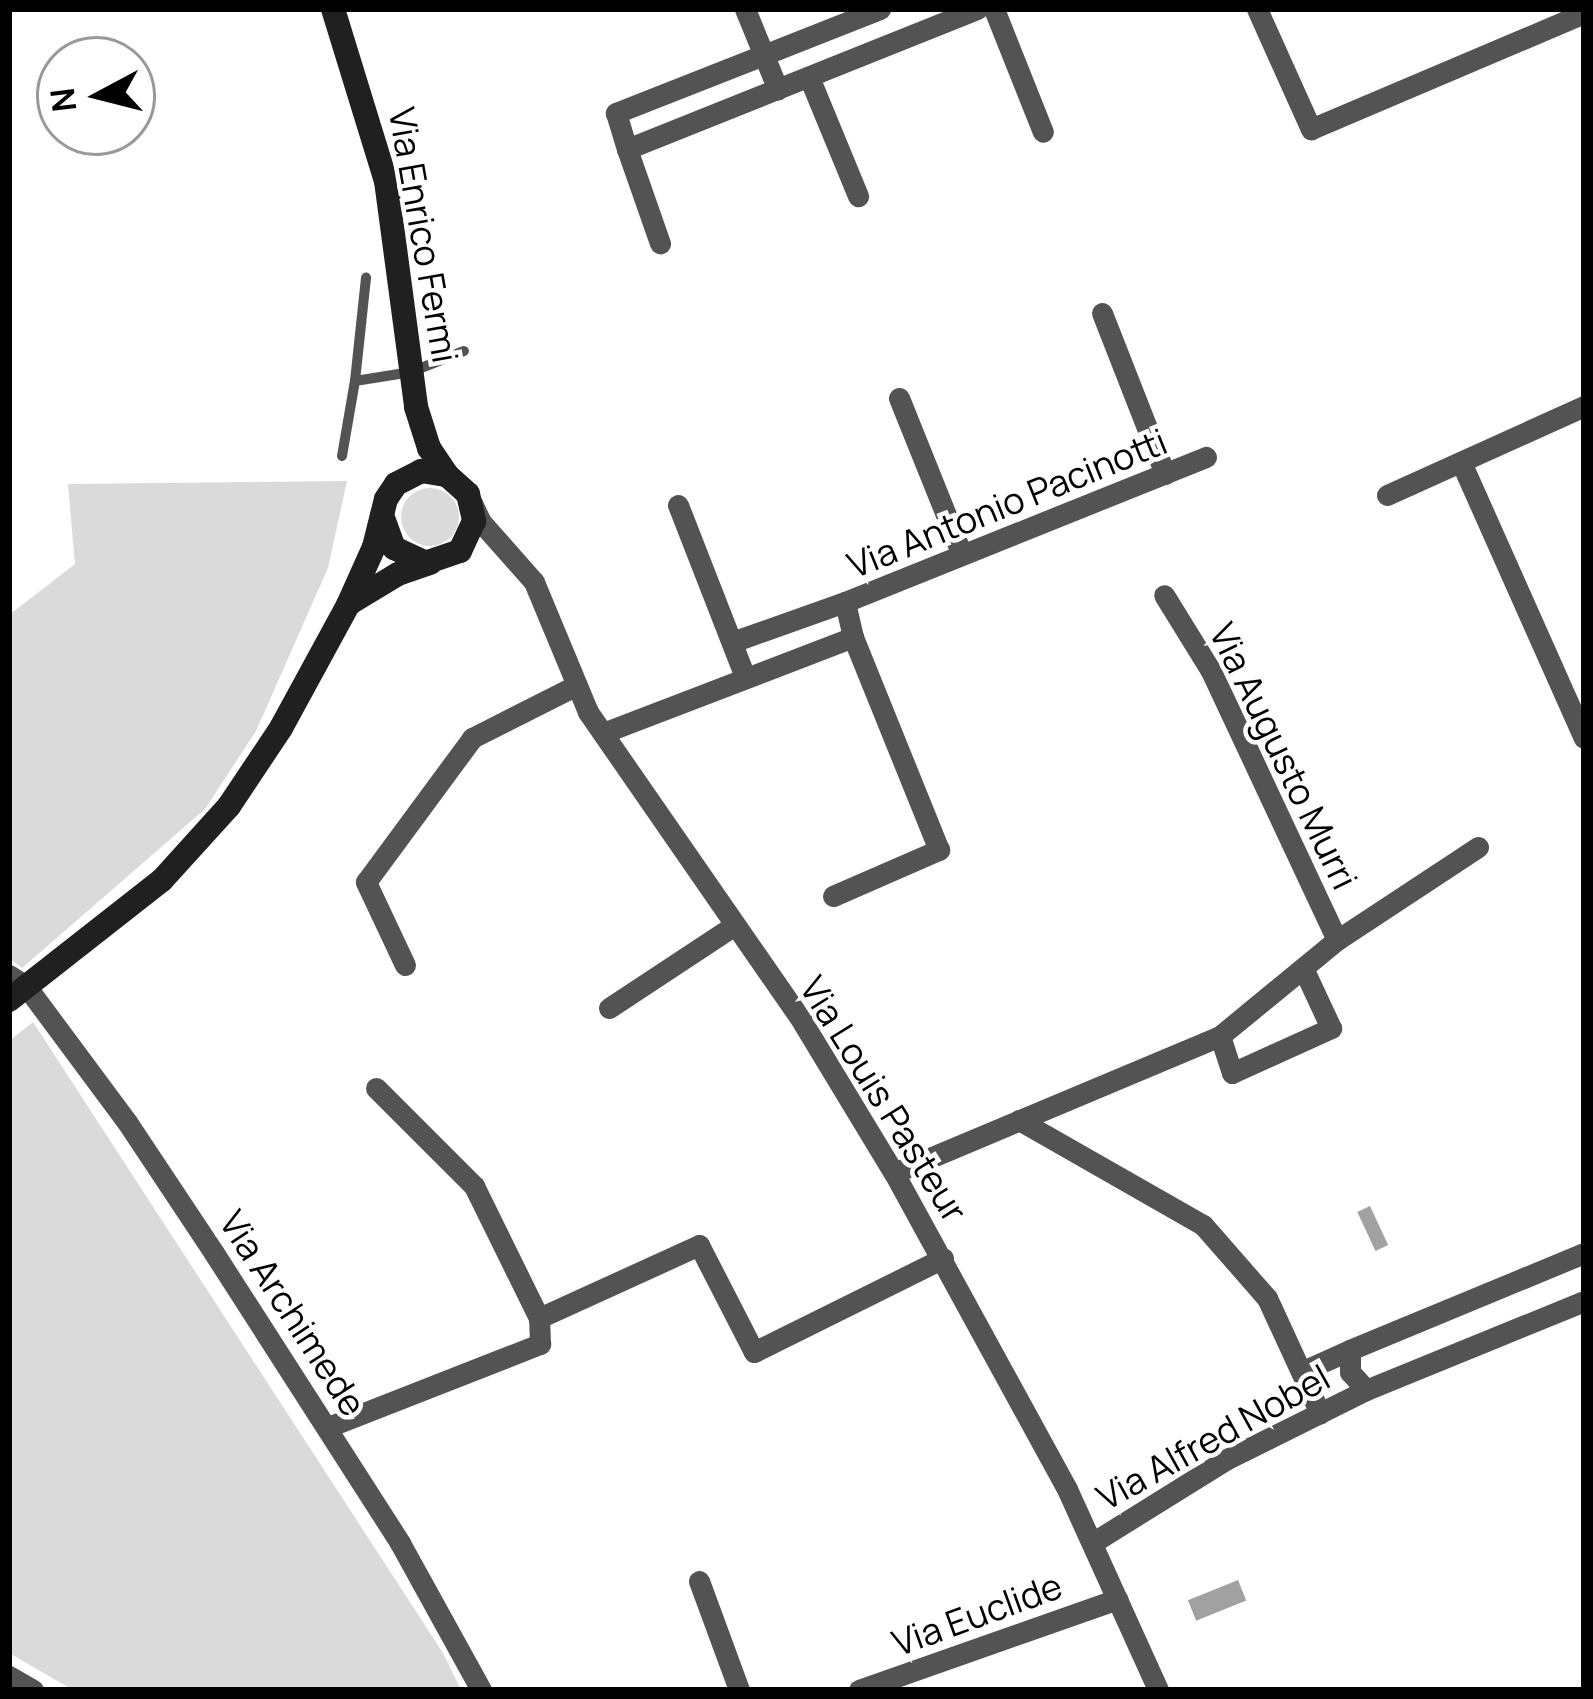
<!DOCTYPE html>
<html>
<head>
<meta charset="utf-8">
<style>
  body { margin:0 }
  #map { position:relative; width:1593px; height:1699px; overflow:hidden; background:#fff; font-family:Manrope,sans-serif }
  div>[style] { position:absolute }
  .green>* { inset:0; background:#dadada }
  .round { border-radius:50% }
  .water>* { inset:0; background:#a1a1a1; transform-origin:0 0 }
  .lane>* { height:10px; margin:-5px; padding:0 5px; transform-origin:5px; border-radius:5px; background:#535353 }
  .street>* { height:21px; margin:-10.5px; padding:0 10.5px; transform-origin:10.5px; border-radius:10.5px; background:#535353 }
  .secondary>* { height:24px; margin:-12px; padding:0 12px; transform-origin:12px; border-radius:12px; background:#202020 }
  span { translate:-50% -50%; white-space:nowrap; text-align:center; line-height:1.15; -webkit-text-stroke:9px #fff; paint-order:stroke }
  .street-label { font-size:36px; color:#000 }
  .frame { position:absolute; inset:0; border:12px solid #000; pointer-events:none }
  .north { position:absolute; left:36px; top:36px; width:120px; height:120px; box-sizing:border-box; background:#fff; border:3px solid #999; border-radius:50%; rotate:263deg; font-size:33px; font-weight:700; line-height:48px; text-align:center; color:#000 }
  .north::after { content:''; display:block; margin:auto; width:42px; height:54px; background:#000; clip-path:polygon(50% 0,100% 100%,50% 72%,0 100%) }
</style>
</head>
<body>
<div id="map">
  <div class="green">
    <i style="clip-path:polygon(347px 481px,328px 568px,256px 731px,205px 809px,22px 968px,9px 958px,9px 615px,75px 564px,68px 484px)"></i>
    <i class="round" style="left:401px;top:488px;width:58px;height:58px"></i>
    <i style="clip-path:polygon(33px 1022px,443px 1653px,461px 1690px,73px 1690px,9px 1653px,9px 1041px)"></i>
  </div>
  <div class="water">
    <i style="left:1370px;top:1206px;width:43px;height:14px;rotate:65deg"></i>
    <i style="left:1238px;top:1580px;width:22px;height:54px;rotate:68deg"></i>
  </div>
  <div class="lane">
    <i style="left:355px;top:381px;width:104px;rotate:-83.9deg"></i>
    <i style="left:342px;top:456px;width:76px;rotate:-80.2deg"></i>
    <i style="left:355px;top:381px;width:57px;rotate:-9.1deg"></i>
    <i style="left:411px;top:372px;width:57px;rotate:-21.6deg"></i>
  </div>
  <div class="street">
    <i style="left:745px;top:9px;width:87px;rotate:67.8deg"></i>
    <i style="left:880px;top:9px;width:284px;rotate:158.5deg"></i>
    <i style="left:616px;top:113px;width:38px;rotate:73deg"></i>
    <i style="left:627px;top:149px;width:377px;rotate:-21.8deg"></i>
    <i style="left:994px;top:9px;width:132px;rotate:68.3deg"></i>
    <i style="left:1257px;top:9px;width:132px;rotate:65.8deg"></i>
    <i style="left:1311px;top:129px;width:297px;rotate:-23deg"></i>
    <i style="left:809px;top:77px;width:129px;rotate:67.6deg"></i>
    <i style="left:627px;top:149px;width:100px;rotate:70.7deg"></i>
    <i style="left:1102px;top:313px;width:173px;rotate:68.6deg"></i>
    <i style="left:899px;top:398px;width:166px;rotate:68.1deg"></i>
    <i style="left:1461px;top:462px;width:302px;rotate:66deg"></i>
    <i style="left:1387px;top:495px;width:216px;rotate:-24.3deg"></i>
    <i style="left:472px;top:503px;width:21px;rotate:65deg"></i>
    <i style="left:481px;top:522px;width:80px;rotate:48.5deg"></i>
    <i style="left:534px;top:582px;width:141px;rotate:67.4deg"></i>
    <i style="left:588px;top:712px;width:378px;rotate:55.3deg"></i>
    <i style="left:803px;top:1023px;width:175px;rotate:58.8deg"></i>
    <i style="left:894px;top:1173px;width:360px;rotate:61.3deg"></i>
    <i style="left:1067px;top:1489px;width:221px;rotate:65.6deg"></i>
    <i style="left:678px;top:505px;width:185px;rotate:68.7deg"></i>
    <i style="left:732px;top:642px;width:120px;rotate:-19.5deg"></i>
    <i style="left:603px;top:733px;width:268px;rotate:-21deg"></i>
    <i style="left:853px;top:637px;width:36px;rotate:-103deg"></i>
    <i style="left:845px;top:602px;width:389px;rotate:-21.9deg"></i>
    <i style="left:833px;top:896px;width:116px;rotate:-23.5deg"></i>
    <i style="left:939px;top:850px;width:230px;rotate:-112deg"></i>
    <i style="left:1337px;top:940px;width:169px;rotate:-33.4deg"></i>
    <i style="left:405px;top:965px;width:92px;rotate:-115.2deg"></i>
    <i style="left:366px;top:882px;width:179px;rotate:-53.6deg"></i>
    <i style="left:472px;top:738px;width:115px;rotate:-26.8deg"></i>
    <i style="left:9px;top:975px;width:20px;rotate:33deg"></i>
    <i style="left:26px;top:986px;width:169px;rotate:53.4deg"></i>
    <i style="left:127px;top:1122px;width:157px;rotate:56.4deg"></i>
    <i style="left:214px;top:1253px;width:345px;rotate:57.3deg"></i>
    <i style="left:400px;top:1543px;width:168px;rotate:61.1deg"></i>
    <i style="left:609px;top:1008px;width:147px;rotate:-33.4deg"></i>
    <i style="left:1220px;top:1036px;width:39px;rotate:72deg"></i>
    <i style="left:1232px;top:1073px;width:109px;rotate:-24.4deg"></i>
    <i style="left:1331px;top:1028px;width:66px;rotate:-115deg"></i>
    <i style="left:376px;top:1088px;width:139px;rotate:45deg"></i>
    <i style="left:474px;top:1186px;width:147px;rotate:63.8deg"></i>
    <i style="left:1019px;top:1120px;width:212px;rotate:29.7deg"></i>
    <i style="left:1203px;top:1225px;width:97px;rotate:48.8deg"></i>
    <i style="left:1267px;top:1298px;width:127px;rotate:65.3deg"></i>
    <i style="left:894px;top:1173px;width:354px;rotate:-22.8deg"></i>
    <i style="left:1220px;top:1036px;width:151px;rotate:-39.4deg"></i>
    <i style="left:1337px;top:940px;width:297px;rotate:-115.1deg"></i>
    <i style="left:1211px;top:671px;width:89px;rotate:-121.7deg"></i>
    <i style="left:1584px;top:1253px;width:253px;rotate:157.5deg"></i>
    <i style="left:1350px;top:1350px;width:22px;rotate:90deg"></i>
    <i style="left:1350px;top:1372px;width:24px;rotate:48deg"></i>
    <i style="left:1366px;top:1390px;width:235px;rotate:-22.2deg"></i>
    <i style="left:1303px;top:1371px;width:51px;rotate:-24.1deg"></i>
    <i style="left:328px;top:1427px;width:228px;rotate:-21.4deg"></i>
    <i style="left:540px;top:1344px;width:26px;rotate:-92deg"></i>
    <i style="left:539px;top:1318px;width:176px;rotate:-24.5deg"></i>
    <i style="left:699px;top:1245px;width:120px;rotate:62.8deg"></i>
    <i style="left:754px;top:1352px;width:211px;rotate:-26.4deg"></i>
    <i style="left:1092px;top:1543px;width:159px;rotate:-31.9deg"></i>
    <i style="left:1227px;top:1459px;width:155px;rotate:-26.4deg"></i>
    <i style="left:699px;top:1581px;width:116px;rotate:69.8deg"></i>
    <i style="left:9px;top:1676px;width:28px;rotate:30deg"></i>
    <i style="left:859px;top:1690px;width:274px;rotate:-19.4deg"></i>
  </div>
  <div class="secondary">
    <i style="left:333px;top:9px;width:180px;rotate:72.9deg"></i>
    <i style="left:386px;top:181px;width:228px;rotate:82.4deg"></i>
    <i style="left:416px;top:407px;width:43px;rotate:72.4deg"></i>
    <i style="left:429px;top:448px;width:34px;rotate:56deg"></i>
    <i style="left:350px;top:603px;width:56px;rotate:-31.1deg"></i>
    <i style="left:398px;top:574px;width:34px;rotate:-19deg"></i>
    <i style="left:9px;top:1000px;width:194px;rotate:-38.1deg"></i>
    <i style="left:162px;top:880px;width:100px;rotate:-47.8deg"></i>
    <i style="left:229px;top:806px;width:94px;rotate:-56.3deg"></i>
    <i style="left:281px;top:728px;width:140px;rotate:-61.4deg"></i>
    <i style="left:348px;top:605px;width:64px;rotate:-65.9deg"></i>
    <i style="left:374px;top:547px;width:49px;rotate:-76deg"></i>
    <i style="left:386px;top:499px;width:18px;rotate:-56deg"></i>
    <i style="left:396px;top:484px;width:28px;rotate:-27deg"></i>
    <i style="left:421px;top:471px;width:26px;rotate:9deg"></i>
    <i style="left:447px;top:475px;width:28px;rotate:42deg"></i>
    <i style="left:468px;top:494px;width:28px;rotate:77deg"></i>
    <i style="left:474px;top:521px;width:33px;rotate:115deg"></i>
    <i style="left:460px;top:551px;width:36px;rotate:161deg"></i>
    <i style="left:426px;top:563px;width:35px;rotate:-155deg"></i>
    <i style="left:394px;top:548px;width:35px;rotate:-110deg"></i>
  </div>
  <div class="street-label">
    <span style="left:424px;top:235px;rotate:80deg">Via Enrico Fermi</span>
    <span style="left:1007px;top:503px;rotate:-22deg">Via Antonio Pacinotti</span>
    <span style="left:1284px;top:756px;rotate:64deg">Via Augusto Murri</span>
    <span style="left:884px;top:1099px;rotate:58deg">Via Louis Pasteur</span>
    <span style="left:293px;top:1313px;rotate:57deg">Via Archimede</span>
    <span style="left:1213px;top:1437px;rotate:-29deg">Via Alfred Nobel</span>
    <span style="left:977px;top:1614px;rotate:-20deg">Via Euclide</span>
  </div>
  <div class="frame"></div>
  <div class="north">N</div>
</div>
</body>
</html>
